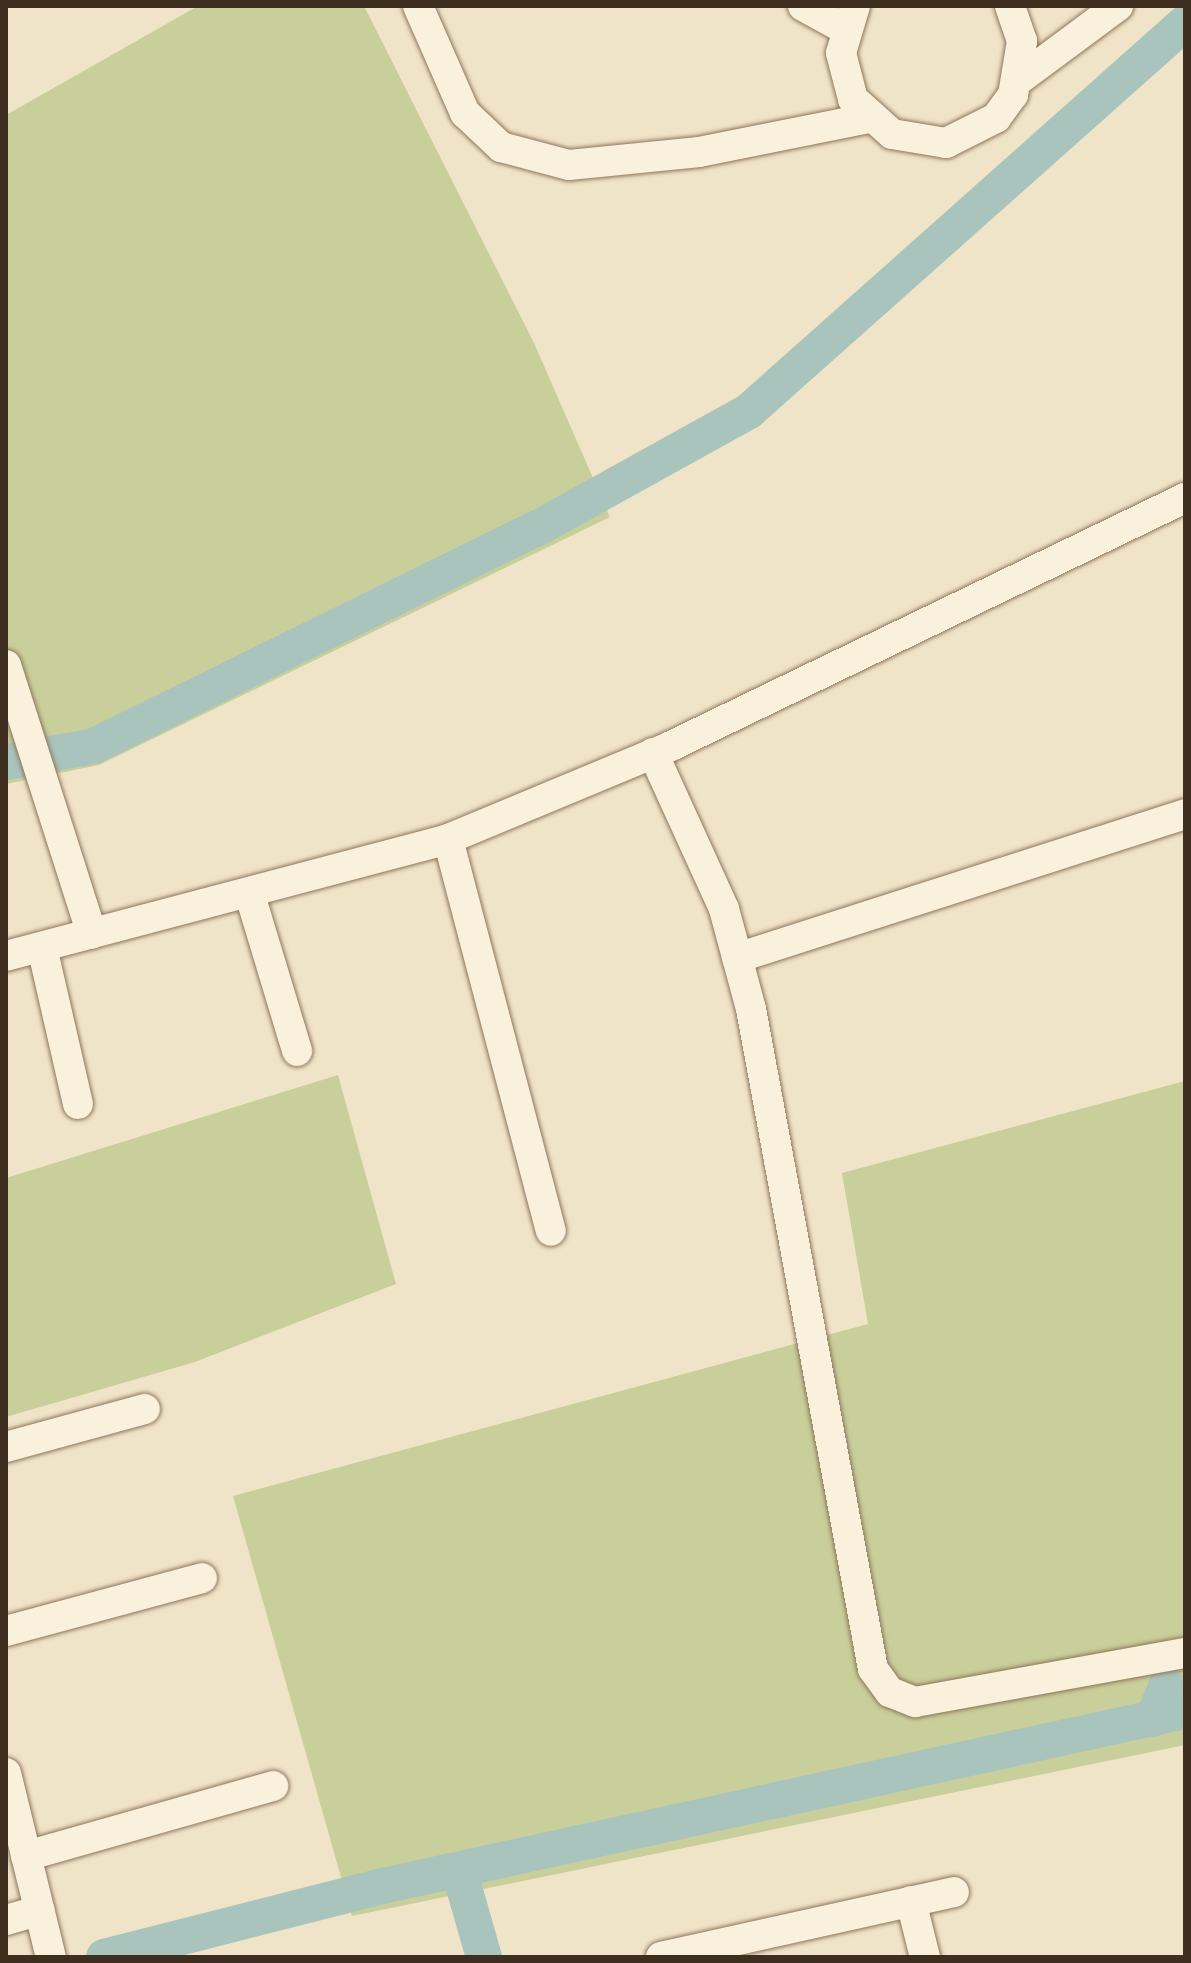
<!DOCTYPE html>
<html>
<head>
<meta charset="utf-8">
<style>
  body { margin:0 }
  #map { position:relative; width:1191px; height:1963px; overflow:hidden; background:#f0e4c8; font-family:"Roboto Serif",serif }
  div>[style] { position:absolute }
  .green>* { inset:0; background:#c9cf9b }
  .canal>* { height:36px; margin:-18px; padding:0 18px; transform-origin:18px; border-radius:18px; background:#a9c4bc }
  .roads { filter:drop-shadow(0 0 2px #8d765c) drop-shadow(0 0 2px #8d765c) }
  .minor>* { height:30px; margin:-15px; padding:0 15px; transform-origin:15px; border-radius:15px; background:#faf1dc }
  span { translate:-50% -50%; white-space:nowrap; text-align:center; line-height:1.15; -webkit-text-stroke:8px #f7eed8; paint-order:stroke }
  .frame { position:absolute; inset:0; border:8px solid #3d2e20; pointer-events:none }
</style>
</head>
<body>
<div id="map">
  <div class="green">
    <i style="clip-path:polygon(198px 6px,364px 6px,534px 343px,610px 517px,99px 765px,6px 784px,6px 115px)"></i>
    <i style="clip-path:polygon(338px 1075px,396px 1284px,195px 1362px,6px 1417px,6px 1178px)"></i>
    <i style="clip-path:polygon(1185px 1081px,1185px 1745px,352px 1916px,233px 1496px,868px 1324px,842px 1173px)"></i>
  </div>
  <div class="canal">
    <i style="left:6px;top:762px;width:89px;rotate:-10.3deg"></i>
    <i style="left:94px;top:746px;width:495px;rotate:-26.2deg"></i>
    <i style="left:538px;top:528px;width:241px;rotate:-29deg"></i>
    <i style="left:749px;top:411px;width:584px;rotate:-41.67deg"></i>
    <i style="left:1153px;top:1719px;width:37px;rotate:-68deg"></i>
    <i style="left:459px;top:1870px;width:91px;rotate:74deg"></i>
    <i style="left:104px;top:1957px;width:283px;rotate:-14.3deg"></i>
    <i style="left:378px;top:1887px;width:826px;rotate:-12.3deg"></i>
  </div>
  <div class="roads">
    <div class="minor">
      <i style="left:418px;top:6px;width:117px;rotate:66.3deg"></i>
      <i style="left:465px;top:113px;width:50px;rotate:43.4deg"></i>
      <i style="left:501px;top:147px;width:70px;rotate:14.8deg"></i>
      <i style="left:569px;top:165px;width:131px;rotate:-5.7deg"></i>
      <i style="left:699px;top:152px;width:173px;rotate:-11.3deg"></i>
      <i style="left:803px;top:6px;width:48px;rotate:28.7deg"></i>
      <i style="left:855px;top:6px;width:49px;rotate:106.6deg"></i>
      <i style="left:841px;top:53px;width:48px;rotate:75.4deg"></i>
      <i style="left:853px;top:99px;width:52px;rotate:41.9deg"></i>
      <i style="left:892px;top:134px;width:55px;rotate:9.5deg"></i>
      <i style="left:946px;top:143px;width:56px;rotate:-26.6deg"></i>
      <i style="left:996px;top:118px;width:29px;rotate:-54deg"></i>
      <i style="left:1013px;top:95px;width:55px;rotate:-80.5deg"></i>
      <i style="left:1022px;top:41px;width:37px;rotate:-109deg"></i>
      <i style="left:1017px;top:81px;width:126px;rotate:-36.6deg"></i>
      <i style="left:6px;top:665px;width:282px;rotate:72.3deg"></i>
      <i style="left:653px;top:753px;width:171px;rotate:65.5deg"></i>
      <i style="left:724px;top:909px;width:104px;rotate:74.9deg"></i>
      <i style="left:751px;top:1009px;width:671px;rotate:79.53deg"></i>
      <i style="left:873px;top:1669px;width:29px;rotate:54deg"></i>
      <i style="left:890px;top:1692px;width:27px;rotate:22deg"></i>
      <i style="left:915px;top:1702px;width:274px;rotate:-10.3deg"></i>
      <i style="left:448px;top:839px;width:405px;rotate:75.3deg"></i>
      <i style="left:250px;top:895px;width:163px;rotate:73.2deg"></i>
      <i style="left:42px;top:947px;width:161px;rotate:77.1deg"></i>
      <i style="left:6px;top:956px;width:457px;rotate:-14.8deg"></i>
      <i style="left:448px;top:839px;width:242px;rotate:-22.6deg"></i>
      <i style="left:671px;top:746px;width:571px;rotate:-25.76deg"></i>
      <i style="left:737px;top:958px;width:471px;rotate:-17.8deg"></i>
      <i style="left:6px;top:1447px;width:144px;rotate:-15.3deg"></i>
      <i style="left:6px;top:1631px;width:203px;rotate:-15.1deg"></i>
      <i style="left:6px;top:1773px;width:189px;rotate:76.3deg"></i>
      <i style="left:26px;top:1856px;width:257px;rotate:-15.8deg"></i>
      <i style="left:911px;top:1901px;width:58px;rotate:76deg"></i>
      <i style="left:6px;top:1920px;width:35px;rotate:-16deg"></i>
      <i style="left:661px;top:1957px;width:300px;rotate:-12.5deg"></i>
    </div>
  </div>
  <div class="frame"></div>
</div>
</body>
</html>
